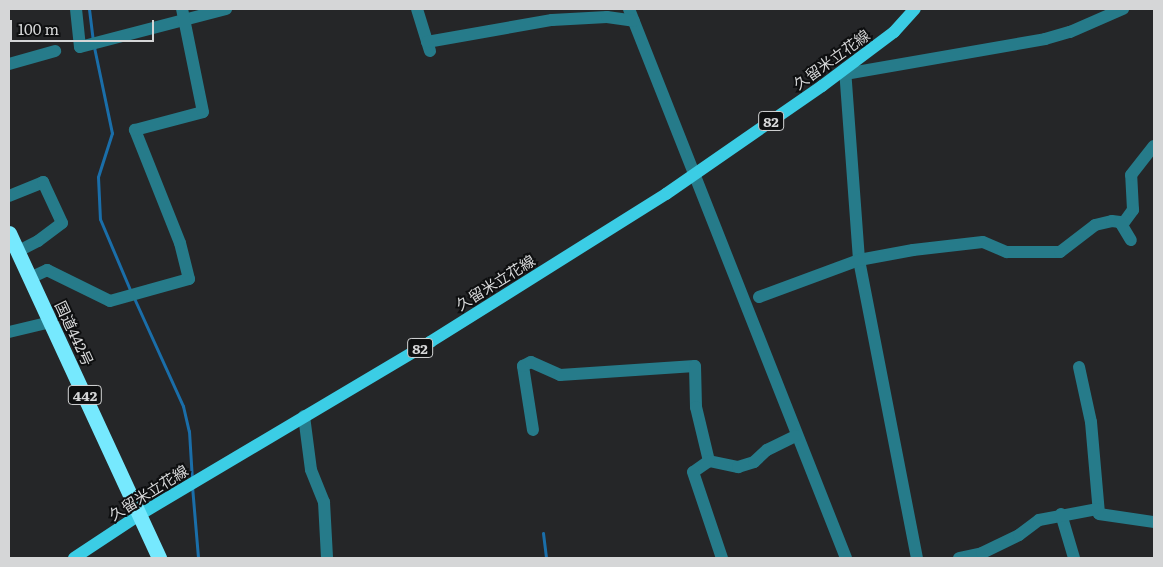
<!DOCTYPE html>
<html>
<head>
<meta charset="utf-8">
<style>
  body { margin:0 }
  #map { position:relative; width:1163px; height:567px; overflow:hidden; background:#252628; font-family:Literata,"Noto Sans JP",serif }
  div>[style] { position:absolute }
  .stream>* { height:3px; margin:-1.5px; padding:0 1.5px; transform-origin:1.5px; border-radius:1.5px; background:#1a6ea9 }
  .minor>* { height:12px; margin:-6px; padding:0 6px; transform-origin:6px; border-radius:6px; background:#267b8a }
  .major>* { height:12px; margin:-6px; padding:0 6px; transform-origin:6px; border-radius:6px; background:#3bcde5 }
  .highway>* { height:15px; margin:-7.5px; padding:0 7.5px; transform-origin:7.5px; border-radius:7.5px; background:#76e9fe }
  span { translate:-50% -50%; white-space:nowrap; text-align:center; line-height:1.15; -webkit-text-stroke:4px #0e0f10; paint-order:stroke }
  .shield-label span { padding:1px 4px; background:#0e0f10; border:1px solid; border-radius:4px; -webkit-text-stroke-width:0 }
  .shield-label { font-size:14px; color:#d5d6d7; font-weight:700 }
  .street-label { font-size:15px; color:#d5d6d7 }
  .frame { position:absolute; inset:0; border:10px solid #d5d6d7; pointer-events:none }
  .scale { position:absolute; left:10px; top:20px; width:144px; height:22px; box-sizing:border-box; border:2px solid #d5d6d7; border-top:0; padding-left:6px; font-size:15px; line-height:18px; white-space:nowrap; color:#d5d6d7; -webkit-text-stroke:4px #0e0f10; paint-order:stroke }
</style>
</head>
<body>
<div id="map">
  <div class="stream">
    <i style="left:89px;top:9px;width:31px;rotate:83deg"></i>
    <i style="left:94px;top:47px;width:88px;rotate:78.2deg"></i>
    <i style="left:112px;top:133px;width:46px;rotate:107.7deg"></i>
    <i style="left:98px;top:177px;width:42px;rotate:87.3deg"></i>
    <i style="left:100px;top:219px;width:79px;rotate:67deg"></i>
    <i style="left:134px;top:298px;width:119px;rotate:65.6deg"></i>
    <i style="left:183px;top:406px;width:26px;rotate:77deg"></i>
    <i style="left:189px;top:431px;width:49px;rotate:86.5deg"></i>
    <i style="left:192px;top:486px;width:72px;rotate:85.2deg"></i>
    <i style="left:543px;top:533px;width:25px;rotate:83deg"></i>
  </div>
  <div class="minor">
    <i style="left:76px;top:9px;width:38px;rotate:84deg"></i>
    <i style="left:80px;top:47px;width:151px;rotate:-14.6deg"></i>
    <i style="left:417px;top:9px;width:44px;rotate:72.8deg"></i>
    <i style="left:629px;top:9px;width:590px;rotate:68.43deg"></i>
    <i style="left:427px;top:42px;width:127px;rotate:-10deg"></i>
    <i style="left:552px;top:20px;width:55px;rotate:-3.1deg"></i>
    <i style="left:607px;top:17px;width:27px;rotate:8deg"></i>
    <i style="left:9px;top:64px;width:48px;rotate:-15.8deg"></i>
    <i style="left:845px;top:69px;width:192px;rotate:85.8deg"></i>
    <i style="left:859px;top:260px;width:304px;rotate:79deg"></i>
    <i style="left:845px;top:74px;width:203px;rotate:-9.9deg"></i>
    <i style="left:1045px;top:39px;width:26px;rotate:-16deg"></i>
    <i style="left:1070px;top:32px;width:58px;rotate:-23.5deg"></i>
    <i style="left:9px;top:196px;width:37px;rotate:-22deg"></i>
    <i style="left:43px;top:182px;width:45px;rotate:65.1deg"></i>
    <i style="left:62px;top:223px;width:30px;rotate:143deg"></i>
    <i style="left:38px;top:241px;width:22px;rotate:153deg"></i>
    <i style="left:1122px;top:225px;width:19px;rotate:-54deg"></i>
    <i style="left:1133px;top:210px;width:35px;rotate:-93deg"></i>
    <i style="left:1131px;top:175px;width:37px;rotate:-52deg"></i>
    <i style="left:30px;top:278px;width:19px;rotate:-25deg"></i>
    <i style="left:47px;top:270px;width:70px;rotate:26.2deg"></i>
    <i style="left:110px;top:301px;width:82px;rotate:-15.6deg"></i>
    <i style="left:189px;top:279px;width:37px;rotate:-104deg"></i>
    <i style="left:180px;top:243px;width:122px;rotate:-111.7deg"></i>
    <i style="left:135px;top:130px;width:70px;rotate:-14.8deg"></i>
    <i style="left:203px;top:112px;width:105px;rotate:-101.5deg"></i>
    <i style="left:759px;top:297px;width:107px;rotate:-20.3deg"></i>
    <i style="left:859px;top:260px;width:55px;rotate:-10.5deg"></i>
    <i style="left:913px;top:250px;width:70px;rotate:-6.5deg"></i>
    <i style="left:983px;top:242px;width:26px;rotate:23deg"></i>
    <i style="left:1007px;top:252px;width:53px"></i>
    <i style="left:1060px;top:252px;width:44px;rotate:-37.6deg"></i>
    <i style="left:1095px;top:225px;width:17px;rotate:-13deg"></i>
    <i style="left:1112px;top:221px;width:8px;rotate:7deg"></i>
    <i style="left:1120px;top:222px;width:21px;rotate:59deg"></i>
    <i style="left:9px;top:332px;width:43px;rotate:-13.4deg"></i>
    <i style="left:1079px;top:367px;width:56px;rotate:77.7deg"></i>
    <i style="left:1091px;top:422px;width:92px;rotate:85deg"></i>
    <i style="left:1099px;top:514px;width:56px;rotate:8.3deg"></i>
    <i style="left:304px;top:416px;width:54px;rotate:82.6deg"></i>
    <i style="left:311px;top:470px;width:35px;rotate:68deg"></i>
    <i style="left:324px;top:502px;width:56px;rotate:86.9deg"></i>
    <i style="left:533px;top:430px;width:65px;rotate:-98.9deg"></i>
    <i style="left:523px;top:366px;width:9px;rotate:-27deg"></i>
    <i style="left:531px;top:362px;width:32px;rotate:24deg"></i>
    <i style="left:560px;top:375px;width:135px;rotate:-3.8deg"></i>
    <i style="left:695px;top:366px;width:41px;rotate:88.6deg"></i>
    <i style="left:696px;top:407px;width:56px;rotate:76.5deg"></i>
    <i style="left:709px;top:461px;width:30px;rotate:12deg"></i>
    <i style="left:738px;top:467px;width:17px;rotate:-17deg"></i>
    <i style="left:754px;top:462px;width:18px;rotate:-43deg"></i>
    <i style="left:767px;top:450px;width:32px;rotate:-26deg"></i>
    <i style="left:709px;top:461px;width:19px;rotate:145deg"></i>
    <i style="left:693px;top:472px;width:91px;rotate:71.4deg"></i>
    <i style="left:1061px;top:514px;width:46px;rotate:73.5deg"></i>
    <i style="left:959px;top:558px;width:24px;rotate:-12deg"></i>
    <i style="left:982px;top:553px;width:41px;rotate:-25.9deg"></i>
    <i style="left:1019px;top:535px;width:25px;rotate:-37deg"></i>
    <i style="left:1039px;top:520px;width:60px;rotate:-10.6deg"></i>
  </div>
  <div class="major">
    <i style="left:74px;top:558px;width:78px;rotate:-33.5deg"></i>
    <i style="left:139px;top:515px;width:339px;rotate:-30.7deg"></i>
    <i style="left:430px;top:342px;width:279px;rotate:-32.1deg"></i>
    <i style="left:666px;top:194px;width:190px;rotate:-34.7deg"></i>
    <i style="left:822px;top:86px;width:90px;rotate:-36.9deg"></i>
    <i style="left:894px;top:32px;width:31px;rotate:-48deg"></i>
  </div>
  <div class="highway">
    <i style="left:9px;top:233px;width:358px;rotate:65.2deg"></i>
  </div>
  <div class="shield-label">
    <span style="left:771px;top:121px">82</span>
    <span style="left:420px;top:348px">82</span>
    <span style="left:85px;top:395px">442</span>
  </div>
  <div class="street-label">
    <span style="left:831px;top:59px;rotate:-36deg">久留米立花線</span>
    <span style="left:495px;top:282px;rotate:-32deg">久留米立花線</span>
    <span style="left:75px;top:333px;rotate:65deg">国道442号</span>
    <span style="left:148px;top:492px;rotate:-32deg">久留米立花線</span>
  </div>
  <div class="frame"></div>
  <div class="scale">100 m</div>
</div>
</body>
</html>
